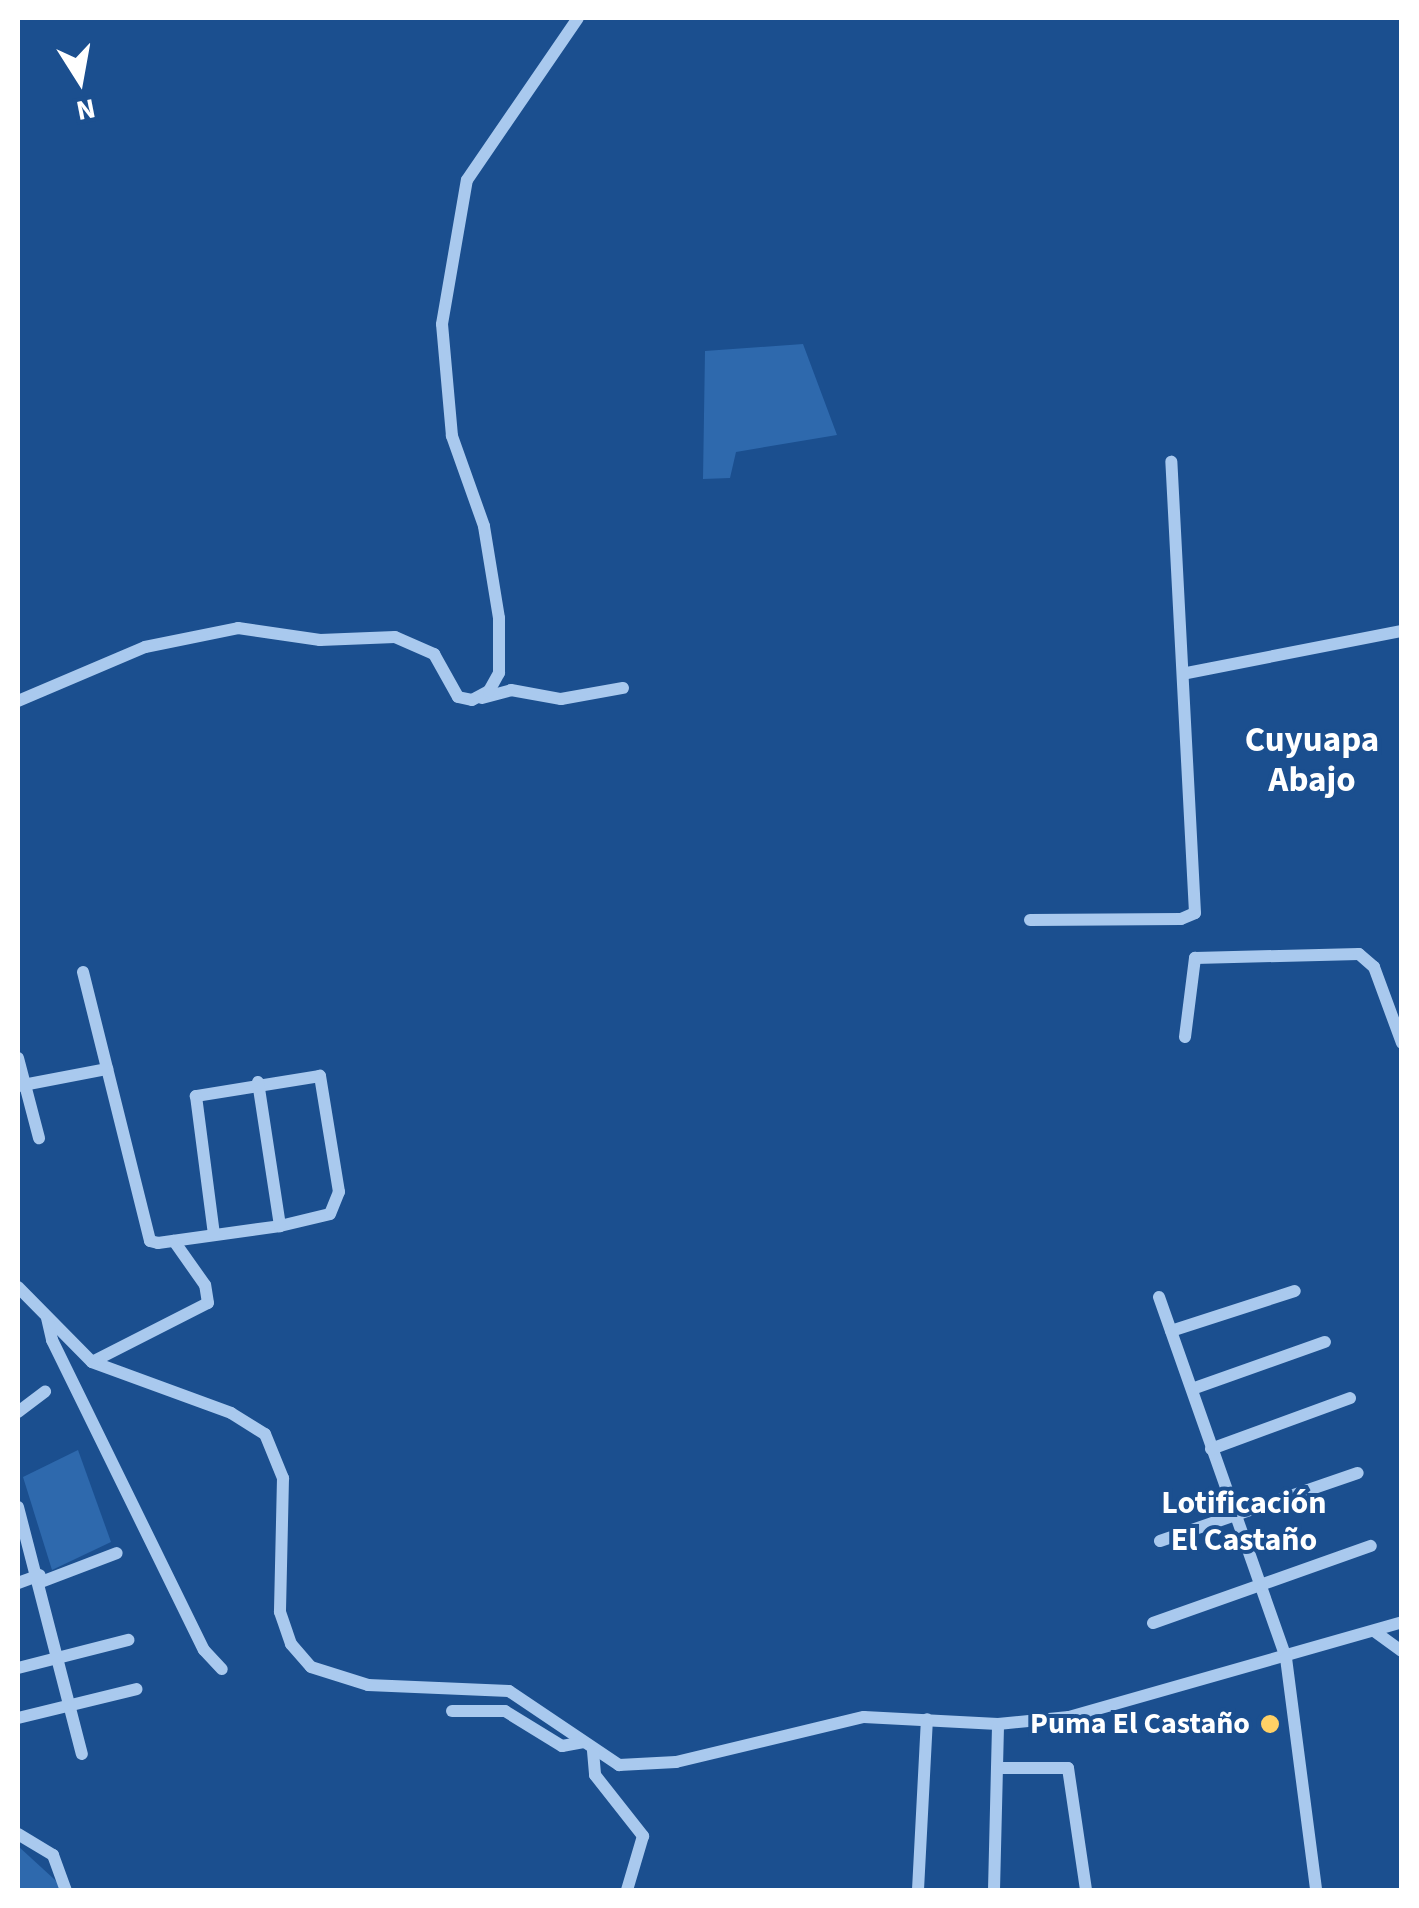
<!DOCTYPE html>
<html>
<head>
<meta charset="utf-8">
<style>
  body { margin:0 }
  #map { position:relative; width:1419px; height:1908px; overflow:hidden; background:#1b4f8f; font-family:"Source Sans 3",sans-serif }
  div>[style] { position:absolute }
  .green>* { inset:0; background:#2e69ad }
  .minor>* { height:12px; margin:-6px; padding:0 6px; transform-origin:6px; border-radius:6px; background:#a9c9ee }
  .dots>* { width:28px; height:28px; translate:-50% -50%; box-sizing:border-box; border:5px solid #1b4f8f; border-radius:50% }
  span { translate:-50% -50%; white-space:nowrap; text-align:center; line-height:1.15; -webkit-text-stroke:8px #1b4f8f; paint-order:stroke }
  .poi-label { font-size:30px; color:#fff; font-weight:700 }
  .right { translate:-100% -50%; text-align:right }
  .neighbourhood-label { font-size:32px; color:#fff; font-weight:700 }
  .quarter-label { font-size:35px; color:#fff; font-weight:700 }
  .frame { position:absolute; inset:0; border:20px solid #fff; pointer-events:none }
  .north { position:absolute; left:30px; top:30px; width:100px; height:100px; -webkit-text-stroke:8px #1b4f8f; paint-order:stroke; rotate:169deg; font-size:28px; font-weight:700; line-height:40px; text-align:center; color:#fff }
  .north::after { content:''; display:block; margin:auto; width:35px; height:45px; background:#fff; clip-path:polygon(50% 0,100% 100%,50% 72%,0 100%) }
</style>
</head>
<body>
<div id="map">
  <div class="green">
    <i style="clip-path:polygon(803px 344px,837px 435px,736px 452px,730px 478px,703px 479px,705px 351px)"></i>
    <i style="clip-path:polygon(78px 1450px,111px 1542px,52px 1570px,23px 1477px)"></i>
    <i style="clip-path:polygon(18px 1846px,66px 1890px,18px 1890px)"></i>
  </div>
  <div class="minor">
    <i style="left:1187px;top:673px;width:219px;rotate:-11.1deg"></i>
    <i style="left:482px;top:698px;width:30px;rotate:-15deg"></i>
    <i style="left:511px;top:690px;width:51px;rotate:10.2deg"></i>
    <i style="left:561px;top:699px;width:63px;rotate:-10.1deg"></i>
    <i style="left:18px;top:701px;width:138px;rotate:-23deg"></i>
    <i style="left:145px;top:647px;width:95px;rotate:-11.5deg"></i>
    <i style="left:238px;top:628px;width:83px;rotate:8.3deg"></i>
    <i style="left:320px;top:640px;width:75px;rotate:-2.3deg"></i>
    <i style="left:395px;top:637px;width:43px;rotate:23.6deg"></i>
    <i style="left:434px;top:654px;width:49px;rotate:60.8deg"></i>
    <i style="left:458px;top:697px;width:14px;rotate:12deg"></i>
    <i style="left:472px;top:700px;width:19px;rotate:-28deg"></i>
    <i style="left:489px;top:691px;width:21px;rotate:-61deg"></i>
    <i style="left:499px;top:673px;width:55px;rotate:-90deg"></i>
    <i style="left:499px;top:618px;width:93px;rotate:-99.3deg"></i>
    <i style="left:484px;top:526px;width:96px;rotate:-109.6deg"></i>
    <i style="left:452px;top:436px;width:112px;rotate:-95.1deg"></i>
    <i style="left:442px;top:324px;width:146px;rotate:-80.2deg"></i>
    <i style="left:467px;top:180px;width:196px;rotate:-55.6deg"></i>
    <i style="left:1030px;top:920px;width:151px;rotate:-0.4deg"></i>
    <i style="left:1181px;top:919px;width:15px;rotate:-23deg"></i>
    <i style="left:1195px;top:913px;width:452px;rotate:-93deg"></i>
    <i style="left:83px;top:972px;width:277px;rotate:76deg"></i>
    <i style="left:150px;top:1241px;width:8px;rotate:14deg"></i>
    <i style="left:158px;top:1243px;width:123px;rotate:-7.9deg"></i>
    <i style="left:280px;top:1226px;width:51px;rotate:-13.5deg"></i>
    <i style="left:330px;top:1214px;width:24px;rotate:-68deg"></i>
    <i style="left:339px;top:1192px;width:118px;rotate:-99.3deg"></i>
    <i style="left:320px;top:1076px;width:126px;rotate:170.8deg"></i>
    <i style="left:196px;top:1096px;width:139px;rotate:82.6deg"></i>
    <i style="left:1185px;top:1037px;width:80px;rotate:-82.8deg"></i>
    <i style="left:1195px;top:958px;width:164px;rotate:-1.4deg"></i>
    <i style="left:1359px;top:954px;width:20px;rotate:41deg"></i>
    <i style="left:1374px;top:967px;width:81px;rotate:69.8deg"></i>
    <i style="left:18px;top:1058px;width:83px;rotate:75.3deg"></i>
    <i style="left:258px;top:1082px;width:146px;rotate:81.3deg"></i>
    <i style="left:18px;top:1086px;width:91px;rotate:-10.8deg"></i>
    <i style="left:18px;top:1287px;width:105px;rotate:45.4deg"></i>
    <i style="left:92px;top:1362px;width:148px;rotate:20.1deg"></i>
    <i style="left:231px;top:1413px;width:40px;rotate:32deg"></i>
    <i style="left:265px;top:1434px;width:48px;rotate:67.8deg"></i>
    <i style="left:283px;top:1478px;width:134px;rotate:91.3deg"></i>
    <i style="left:280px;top:1612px;width:34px;rotate:71deg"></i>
    <i style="left:291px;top:1644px;width:30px;rotate:49deg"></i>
    <i style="left:311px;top:1667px;width:60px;rotate:17.5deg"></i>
    <i style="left:368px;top:1685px;width:141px;rotate:2.4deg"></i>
    <i style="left:509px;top:1691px;width:133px;rotate:33.9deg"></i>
    <i style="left:619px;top:1765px;width:57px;rotate:-3deg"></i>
    <i style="left:676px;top:1762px;width:193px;rotate:-13.5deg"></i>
    <i style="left:864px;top:1717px;width:134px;rotate:3deg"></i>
    <i style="left:998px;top:1724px;width:71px;rotate:-5.6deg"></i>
    <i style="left:1069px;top:1717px;width:346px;rotate:-15.9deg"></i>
    <i style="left:1159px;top:1297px;width:383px;rotate:70.6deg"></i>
    <i style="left:1286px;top:1658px;width:234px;rotate:82.6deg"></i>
    <i style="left:47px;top:1318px;width:23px;rotate:77deg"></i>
    <i style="left:52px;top:1340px;width:345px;rotate:63.9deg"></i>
    <i style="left:204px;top:1650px;width:26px;rotate:47deg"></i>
    <i style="left:1171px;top:1331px;width:130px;rotate:-17.9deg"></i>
    <i style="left:92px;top:1362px;width:130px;rotate:-27deg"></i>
    <i style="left:208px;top:1303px;width:18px;rotate:-99deg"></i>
    <i style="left:205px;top:1285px;width:54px;rotate:-125.2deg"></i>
    <i style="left:1192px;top:1389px;width:141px;rotate:-19.5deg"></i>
    <i style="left:18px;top:1412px;width:34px;rotate:-37deg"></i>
    <i style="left:1211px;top:1449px;width:148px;rotate:-20.1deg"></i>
    <i style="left:18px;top:1507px;width:255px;rotate:75.5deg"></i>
    <i style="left:1160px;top:1541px;width:209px;rotate:-19deg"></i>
    <i style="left:41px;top:1582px;width:81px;rotate:-20.9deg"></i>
    <i style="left:18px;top:1583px;width:23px;rotate:-20deg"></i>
    <i style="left:1153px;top:1623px;width:231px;rotate:-19.5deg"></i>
    <i style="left:1374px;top:1631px;width:34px;rotate:36deg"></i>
    <i style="left:18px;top:1668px;width:114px;rotate:-14.3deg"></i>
    <i style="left:452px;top:1711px;width:53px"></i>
    <i style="left:505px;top:1711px;width:67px;rotate:31.6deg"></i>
    <i style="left:562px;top:1746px;width:22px;rotate:-10deg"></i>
    <i style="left:18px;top:1718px;width:122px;rotate:-13.7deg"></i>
    <i style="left:593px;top:1751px;width:24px;rotate:85deg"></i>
    <i style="left:595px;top:1775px;width:78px;rotate:51.8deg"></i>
    <i style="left:643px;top:1836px;width:56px;rotate:106.5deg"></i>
    <i style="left:998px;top:1768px;width:70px"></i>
    <i style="left:1068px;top:1768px;width:123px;rotate:81.6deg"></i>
    <i style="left:18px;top:1834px;width:41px;rotate:31deg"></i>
    <i style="left:53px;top:1855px;width:37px;rotate:70deg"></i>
    <i style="left:918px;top:1890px;width:171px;rotate:-87deg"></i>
    <i style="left:994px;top:1890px;width:166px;rotate:-88.6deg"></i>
  </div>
  <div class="dots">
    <i style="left:1270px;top:1724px;background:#ffd166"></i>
  </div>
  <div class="poi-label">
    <span class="right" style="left:1250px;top:1724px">Puma El Castaño</span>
  </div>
  <div class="neighbourhood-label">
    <span style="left:1244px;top:1522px">Lotificación<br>El Castaño</span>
  </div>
  <div class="quarter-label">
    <span style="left:1312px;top:760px">Cuyuapa<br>Abajo</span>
  </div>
  <div class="frame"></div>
  <div class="north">N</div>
</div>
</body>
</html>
